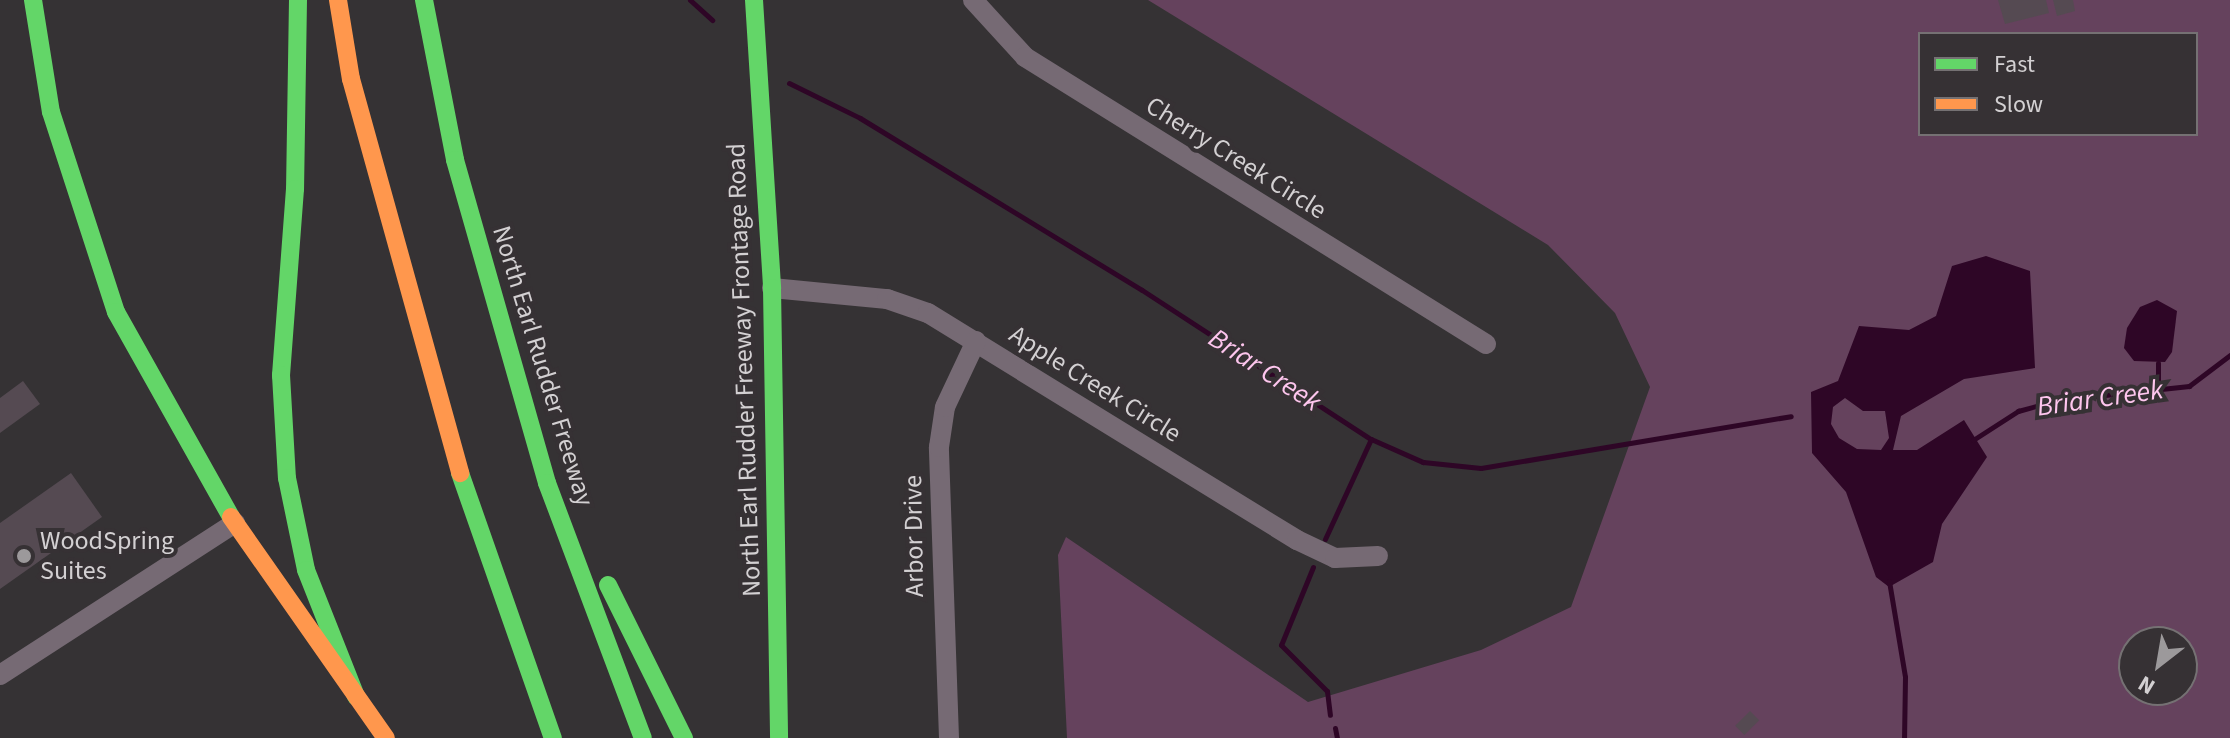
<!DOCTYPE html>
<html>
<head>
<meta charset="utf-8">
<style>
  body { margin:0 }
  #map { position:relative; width:2230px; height:738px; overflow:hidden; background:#353234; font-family:"Source Sans 3",sans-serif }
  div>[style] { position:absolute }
  .green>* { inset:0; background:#65425d }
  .water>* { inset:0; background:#2e0626 }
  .stream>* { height:5px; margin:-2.5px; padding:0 2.5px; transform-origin:2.5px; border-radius:2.5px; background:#2e0626 }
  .building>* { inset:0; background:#554a52; transform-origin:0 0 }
  .street>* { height:20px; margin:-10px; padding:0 10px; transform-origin:10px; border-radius:10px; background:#766a74 }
  .fast>* { height:18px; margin:-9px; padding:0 9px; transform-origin:9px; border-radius:9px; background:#63d668 }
  .slow>* { height:18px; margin:-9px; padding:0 9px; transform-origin:9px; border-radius:9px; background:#ff974d }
  .dots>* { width:22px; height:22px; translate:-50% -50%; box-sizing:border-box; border:4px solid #363134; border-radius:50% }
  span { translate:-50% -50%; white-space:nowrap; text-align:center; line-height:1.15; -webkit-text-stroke:8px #363134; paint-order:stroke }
  .street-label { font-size:26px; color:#d3d0d2 }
  .poi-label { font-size:26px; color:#d3d0d2 }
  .left { translate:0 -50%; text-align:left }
  .water-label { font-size:28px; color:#fec6ee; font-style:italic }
  .legend { position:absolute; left:1918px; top:32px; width:280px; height:104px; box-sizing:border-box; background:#363134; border:2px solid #757173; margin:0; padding:10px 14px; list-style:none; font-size:24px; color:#d3d0d2 }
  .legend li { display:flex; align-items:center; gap:16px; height:40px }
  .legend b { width:40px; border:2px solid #757173 }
  .north { position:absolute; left:2118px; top:626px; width:80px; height:80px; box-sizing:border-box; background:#363134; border:2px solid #757173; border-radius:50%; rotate:211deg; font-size:22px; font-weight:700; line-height:32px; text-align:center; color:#d3d0d2 }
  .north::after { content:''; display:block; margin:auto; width:28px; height:36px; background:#9c999b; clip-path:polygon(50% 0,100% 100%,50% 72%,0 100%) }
</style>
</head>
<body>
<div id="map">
  <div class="green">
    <i style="clip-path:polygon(evenodd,1148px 0,2230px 0,2230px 738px,1067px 738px,1058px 555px,1066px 537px,1308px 702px,1481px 650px,1571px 607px,1650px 387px,1615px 313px,1548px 245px,1148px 0,1920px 34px,2196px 34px,2196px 134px,1920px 134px,1920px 34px,1148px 0,2134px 642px,2182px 642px,2182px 690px,2134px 690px,2134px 642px)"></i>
  </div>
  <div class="water">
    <i style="clip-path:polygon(evenodd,1986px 256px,2030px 271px,2035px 368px,1964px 379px,1901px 416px,1893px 450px,1917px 450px,1964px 420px,1987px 457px,1942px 524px,1933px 562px,1889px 587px,1876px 577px,1846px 492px,1812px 453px,1811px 392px,1838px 381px,1859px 326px,1909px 330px,1936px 316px,1952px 266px,1986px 256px,1845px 398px,1863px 411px,1885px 411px,1889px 438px,1881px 450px,1857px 449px,1839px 438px,1831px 424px,1833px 407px,1845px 398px)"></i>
    <i style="clip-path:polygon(2157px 300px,2177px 311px,2172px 352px,2165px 362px,2134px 361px,2124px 348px,2127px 328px,2140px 307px)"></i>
  </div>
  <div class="stream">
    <i style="left:690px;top:0;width:30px;rotate:42deg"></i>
    <i style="left:789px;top:83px;width:79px;rotate:26.2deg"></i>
    <i style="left:860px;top:118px;width:330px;rotate:31.4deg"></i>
    <i style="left:1142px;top:290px;width:273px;rotate:33.1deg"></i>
    <i style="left:1371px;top:439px;width:57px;rotate:23.9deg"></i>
    <i style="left:1423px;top:462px;width:58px;rotate:5.9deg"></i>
    <i style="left:1481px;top:468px;width:314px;rotate:-9.5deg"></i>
    <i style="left:2158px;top:363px;width:22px;rotate:90deg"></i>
    <i style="left:1973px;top:440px;width:54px;rotate:-32.8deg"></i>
    <i style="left:2018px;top:411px;width:41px;rotate:-15.4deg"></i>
    <i style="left:2058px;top:400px;width:132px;rotate:-6.1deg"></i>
    <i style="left:2189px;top:386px;width:51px;rotate:-37.1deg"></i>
    <i style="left:1325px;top:539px;width:110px;rotate:-65.3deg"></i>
    <i style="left:1313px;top:567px;width:84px;rotate:112.3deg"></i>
    <i style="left:1281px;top:645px;width:65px;rotate:45deg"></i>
    <i style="left:1327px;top:691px;width:24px;rotate:83deg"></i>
    <i style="left:1889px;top:581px;width:97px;rotate:80.5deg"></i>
    <i style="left:1905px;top:677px;width:61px;rotate:90.9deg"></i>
    <i style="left:1335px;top:728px;width:10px;rotate:79deg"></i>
  </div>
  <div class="building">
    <i style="clip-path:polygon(1998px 0,2046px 0,2049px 13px,2005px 24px)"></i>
    <i style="clip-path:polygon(2053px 0,2073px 0,2075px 11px,2057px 16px)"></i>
    <i style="clip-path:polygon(23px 381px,40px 404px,0 433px,0 398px)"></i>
    <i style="clip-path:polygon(71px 473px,102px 517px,0 589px,0 523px)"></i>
    <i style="left:1750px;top:711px;width:13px;height:21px;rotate:45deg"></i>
  </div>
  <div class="street">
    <i style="left:973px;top:0;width:77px;rotate:47.6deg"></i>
    <i style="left:1025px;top:57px;width:543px;rotate:31.9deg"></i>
    <i style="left:772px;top:288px;width:116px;rotate:5.5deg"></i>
    <i style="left:887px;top:299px;width:43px;rotate:18.9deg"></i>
    <i style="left:928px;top:313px;width:433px;rotate:31.6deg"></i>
    <i style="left:1297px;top:540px;width:42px;rotate:25.3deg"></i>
    <i style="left:1335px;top:558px;width:43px;rotate:-2.7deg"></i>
    <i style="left:0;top:675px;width:280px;rotate:-32.9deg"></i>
    <i style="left:949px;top:738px;width:291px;rotate:-92deg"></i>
    <i style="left:939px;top:447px;width:40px;rotate:-81.5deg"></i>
    <i style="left:945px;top:407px;width:73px;rotate:-64.8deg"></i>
  </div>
  <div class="fast">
    <i style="left:33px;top:0;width:113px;rotate:80.9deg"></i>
    <i style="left:51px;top:112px;width:210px;rotate:72deg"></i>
    <i style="left:116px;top:312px;width:235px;rotate:60.7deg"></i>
    <i style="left:298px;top:0;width:189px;rotate:90.9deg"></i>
    <i style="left:295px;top:189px;width:187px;rotate:94.3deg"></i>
    <i style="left:281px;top:375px;width:103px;rotate:86.7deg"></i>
    <i style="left:287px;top:478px;width:94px;rotate:78.3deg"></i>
    <i style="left:306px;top:570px;width:136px;rotate:68.4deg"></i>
    <i style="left:424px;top:0;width:163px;rotate:79deg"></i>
    <i style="left:455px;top:160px;width:336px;rotate:74.1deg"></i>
    <i style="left:547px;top:483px;width:272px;rotate:69.4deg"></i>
    <i style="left:754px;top:0;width:289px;rotate:86.4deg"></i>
    <i style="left:772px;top:288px;width:450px;rotate:89.1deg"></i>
    <i style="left:460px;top:473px;width:281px;rotate:70.7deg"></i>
    <i style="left:608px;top:585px;width:171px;rotate:63.6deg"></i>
  </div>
  <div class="slow">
    <i style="left:338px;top:0;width:80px;rotate:80.7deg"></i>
    <i style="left:351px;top:79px;width:409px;rotate:74.5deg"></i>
    <i style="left:231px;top:517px;width:270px;rotate:55deg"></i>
  </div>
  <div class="dots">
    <i style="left:24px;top:556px;background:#9c999b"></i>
  </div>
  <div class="street-label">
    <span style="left:1236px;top:158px;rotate:32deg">Cherry Creek Circle</span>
    <span style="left:543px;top:366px;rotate:73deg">North Earl Rudder Freeway</span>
    <span style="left:744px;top:370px;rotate:-92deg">North Earl Rudder Freeway Frontage Road</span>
    <span style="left:1095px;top:384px;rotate:32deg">Apple Creek Circle</span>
    <span style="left:914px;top:536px;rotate:-91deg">Arbor Drive</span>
  </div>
  <div class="poi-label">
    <span class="left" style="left:40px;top:556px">WoodSpring<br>Suites</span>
  </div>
  <div class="water-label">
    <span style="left:1265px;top:370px;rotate:33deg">Briar Creek</span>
    <span style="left:2100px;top:398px;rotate:-8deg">Briar Creek</span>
  </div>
  <ul class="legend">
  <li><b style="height:10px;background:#63d668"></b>Fast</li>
  <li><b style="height:10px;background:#ff974d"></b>Slow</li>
  </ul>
  <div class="north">N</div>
</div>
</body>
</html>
